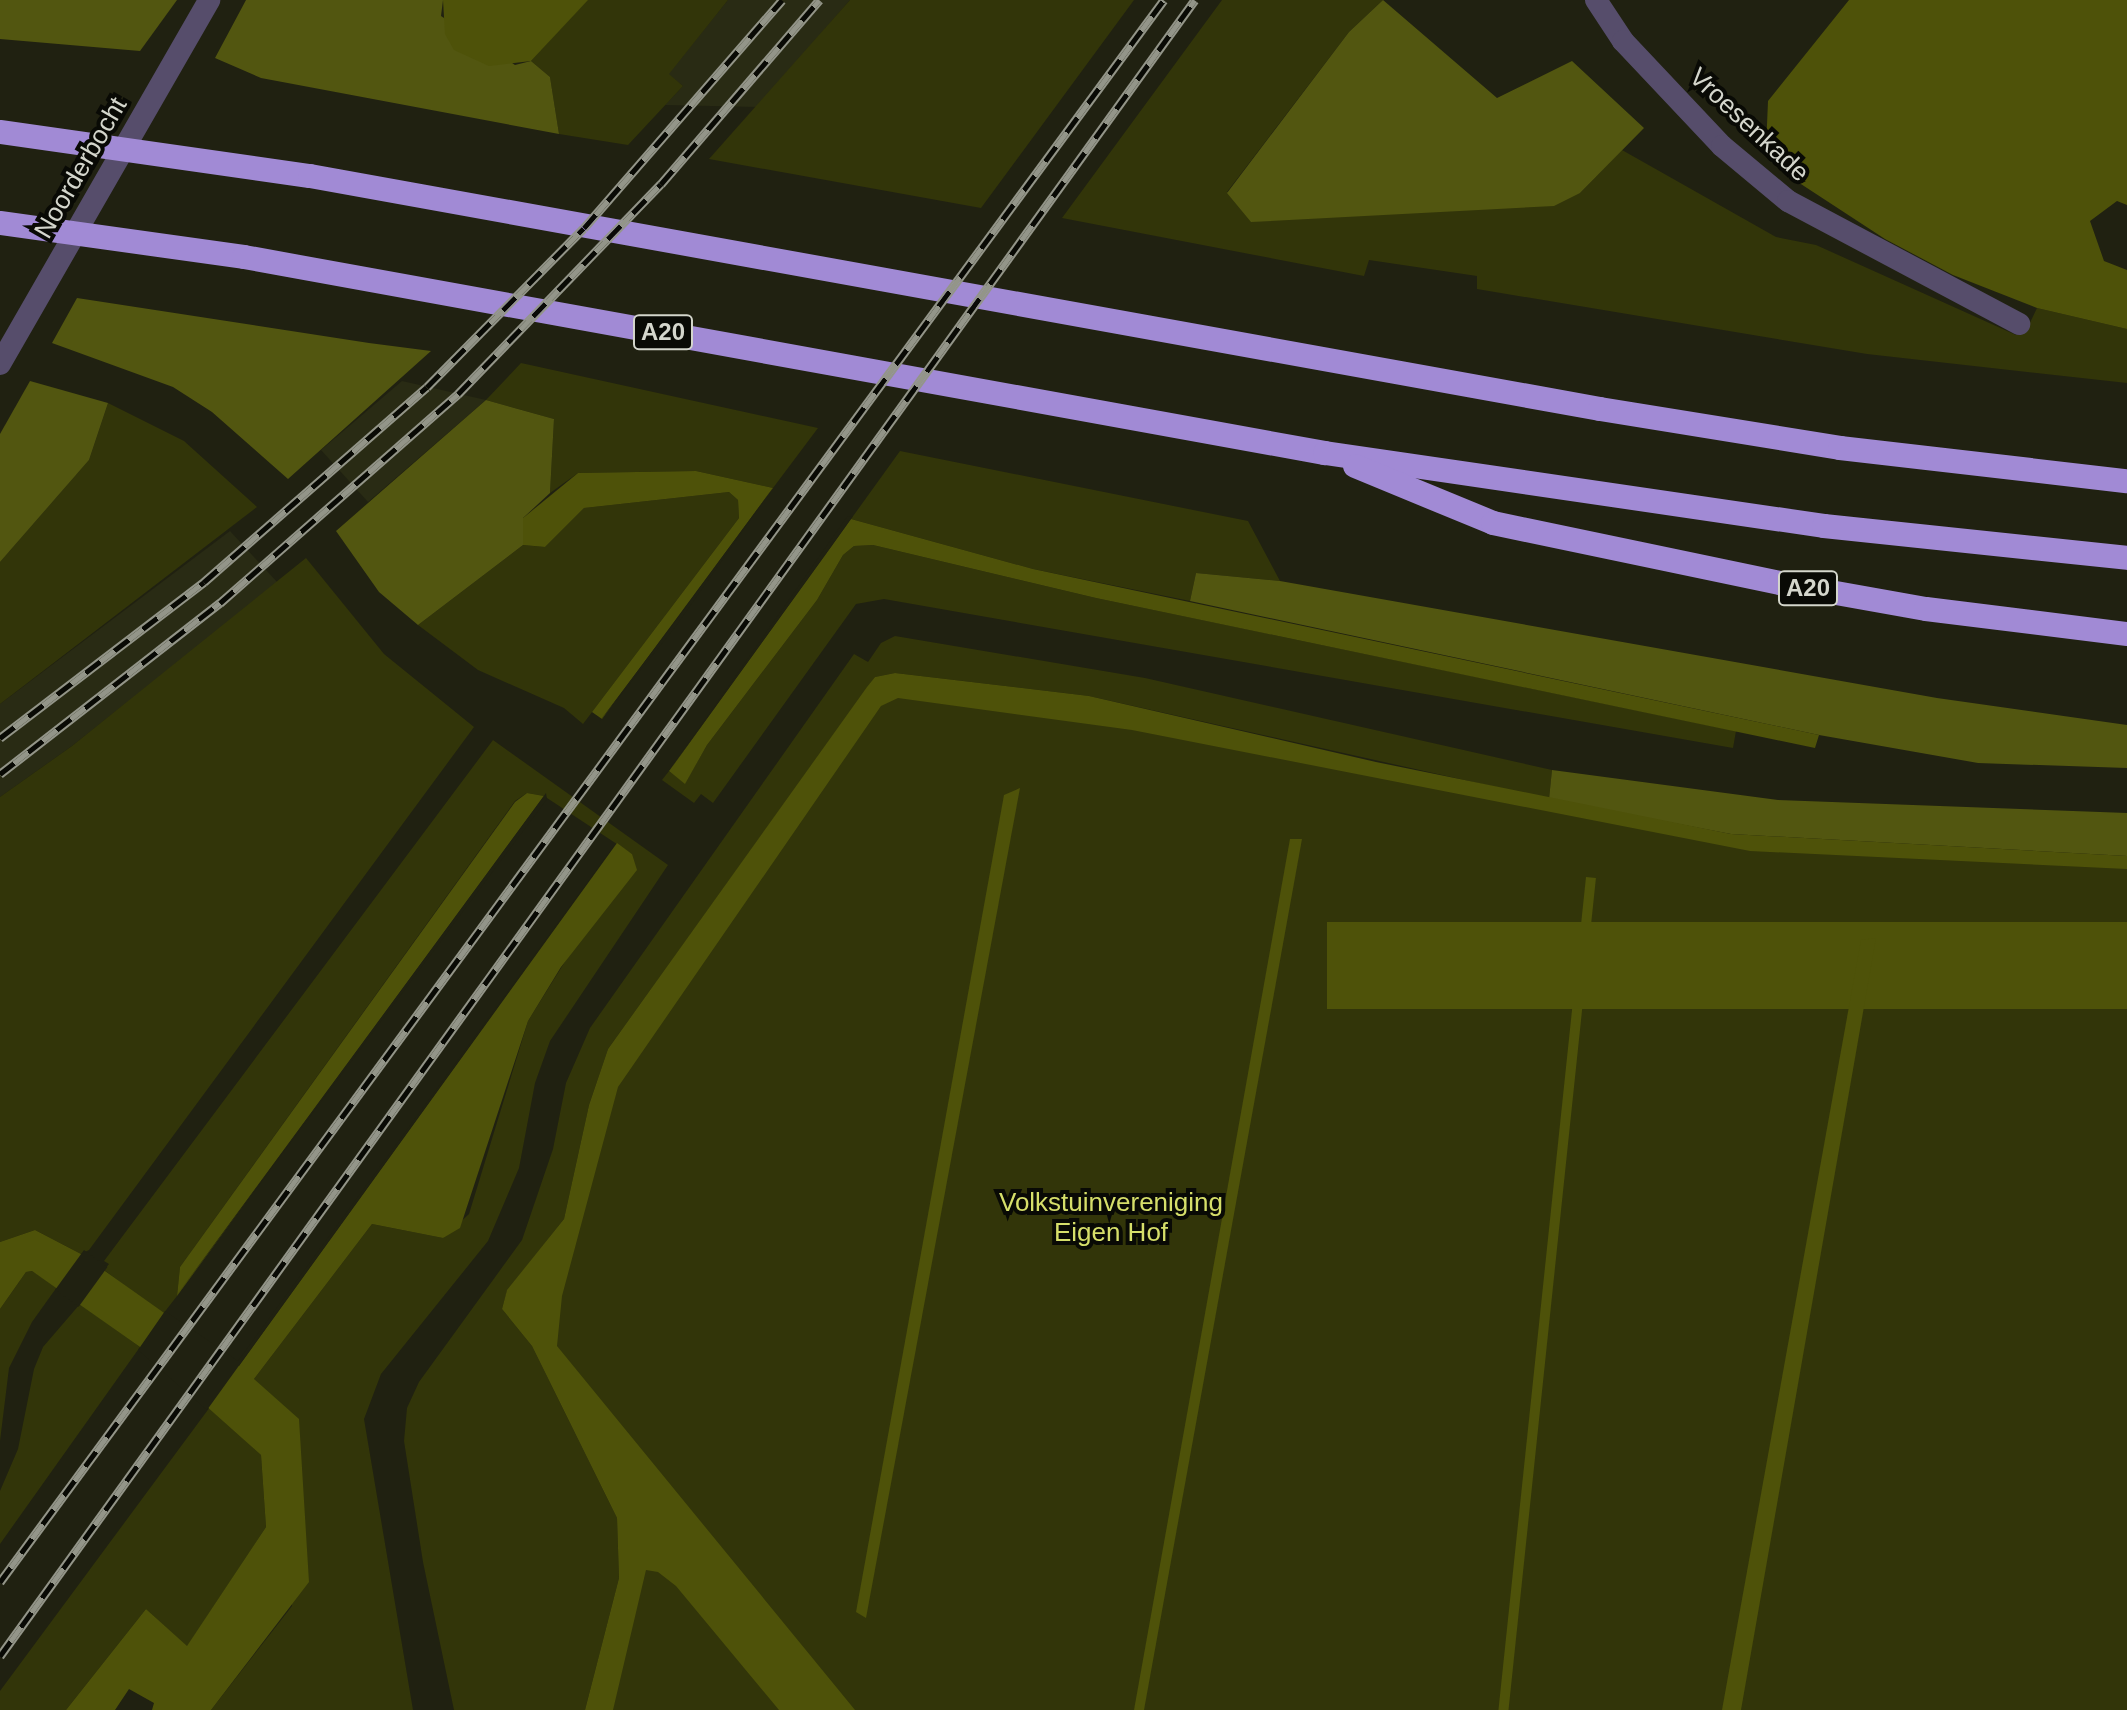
<!DOCTYPE html>
<html>
<head>
<meta charset="utf-8">
<style>
  body { margin:0 }
  #map { position:relative; width:2127px; height:1710px; overflow:hidden; background:#202111; font-family:Helvetica,sans-serif }
  div>[style] { position:absolute }
  .built>* { inset:0; background:#292b14 }
  .green>* { inset:0; background:#323509 }
  .forest>* { inset:0; background:#525610 }
  .water>* { inset:0; background:#4e5209; transform-origin:0 0 }
  .pier>* { inset:0; background:#202111; transform-origin:0 0 }
  .minor>* { height:22px; margin:-11px; padding:0 11px; transform-origin:11px; border-radius:11px; background:#564d6b }
  .motorway>* { height:24px; margin:-12px; padding:0 12px; transform-origin:12px; border-radius:12px; background:#a18ad5 }
  .rail>* { height:9px; margin-top:-4.5px; transform-origin:0; background:repeating-linear-gradient(90deg,#090a05 0 18px,#939589 0 36px); box-sizing:border-box; border-block:2px solid #939589 }
  span { translate:-50% -50%; white-space:nowrap; text-align:center; line-height:1.15; -webkit-text-stroke:8px #090a05; paint-order:stroke }
  .shield-label span { padding:2px 6px; background:#090a05; border:2px solid; border-radius:6px; -webkit-text-stroke-width:0 }
  .shield-label { font-size:24px; color:#d4d6cc; font-weight:700 }
  .street-label { font-size:26px; color:#d4d6cc }
  .park-label { font-size:26px; color:#d6df6a }
</style>
</head>
<body>
<div id="map">
  <div class="built">
    <i style="clip-path:polygon(728px 0,850px 0,757px 107px,665px 105px,683px 86px,668px 74px)"></i>
    <i style="clip-path:polygon(402px 381px,486px 400px,368px 502px,321px 450px)"></i>
    <i style="clip-path:polygon(230px 531px,278px 583px,72px 746px,0 797px,0 704px)"></i>
  </div>
  <div class="green">
    <i style="clip-path:polygon(587px 0,728px 0,669px 74px,683px 86px,628px 145px,559px 134px,550px 77px,531px 61px)"></i>
    <i style="clip-path:polygon(850px 0,1134px 0,981px 208px,709px 159px)"></i>
    <i style="clip-path:polygon(1222px 0,1383px 0,1349px 32px,1227px 192px,1580px 193px,1622px 150px,1776px 237px,1816px 245px,2016px 335px,2027px 329px,2037px 308px,2127px 329px,2127px 383px,1867px 354px,1477px 289px,1477px 276px,1369px 260px,1364px 276px,1062px 218px)"></i>
    <i style="clip-path:polygon(521px 363px,818px 428px,773px 488px,696px 471px,578px 473px,550px 493px,554px 419px,486px 400px)"></i>
    <i style="clip-path:polygon(108px 403px,184px 441px,257px 507px,0 704px,0 562px,89px 460px)"></i>
    <i style="clip-path:polygon(900px 451px,1248px 521px,1280px 581px,1196px 573px,1190px 601px,1033px 569px,851px 519px)"></i>
    <i style="clip-path:polygon(729px 492px,738px 500px,739px 518px,583px 724px,564px 708px,478px 670px,418px 625px,523px 545px,545px 547px,584px 508px)"></i>
    <i style="clip-path:polygon(873px 545px,1096px 598px,1736px 731px,1733px 748px,884px 599px,856px 604px,713px 803px,701px 794px,694px 803px,662px 780px,669px 771px,685px 783px,707px 745px,817px 600px,843px 555px,854px 546px)"></i>
    <i style="clip-path:polygon(306px 558px,384px 654px,474px 727px,89px 1250px,81px 1254px,35px 1230px,0 1242px,0 797px,72px 746px)"></i>
    <i style="clip-path:polygon(895px 636px,1145px 678px,1552px 770px,1549px 799px,1089px 696px,895px 673px,875px 677px,608px 1049px,589px 1105px,564px 1219px,507px 1291px,502px 1309px,532px 1346px,617px 1518px,619px 1578px,585px 1710px,454px 1710px,423px 1562px,404px 1441px,407px 1408px,419px 1382px,522px 1240px,553px 1149px,566px 1083px,590px 1028px,854px 654px,868px 662px,881px 643px)"></i>
    <i style="clip-path:polygon(918px 685px,1738px 840px,2127px 859px,2127px 1710px,596px 1710px,645px 1520px,529px 1323px,566px 1233px,610px 1075px,880px 693px)"></i>
    <i style="clip-path:polygon(493px 740px,668px 865px,550px 1041px,535px 1083px,519px 1168px,488px 1241px,381px 1374px,364px 1419px,413px 1710px,211px 1710px,292px 1606px,254px 1379px,372px 1224px,443px 1238px,469px 1214px,528px 1021px,632px 854px,544px 796px,527px 793px,515px 801px,180px 1267px,177px 1296px,163px 1314px,104px 1270px,109px 1264px,104px 1261px)"></i>
    <i style="clip-path:polygon(32px 1271px,57px 1287px,32px 1322px,9px 1368px,0 1441px,0 1309px,26px 1272px)"></i>
    <i style="clip-path:polygon(80px 1304px,140px 1347px,0 1544px,0 1491px,18px 1449px,34px 1369px,43px 1347px)"></i>
    <i style="clip-path:polygon(210px 1407px,261px 1455px,266px 1527px,187px 1647px,146px 1609px,66px 1710px,0 1710px,0 1691px)"></i>
  </div>
  <div class="forest">
    <i style="clip-path:polygon(0 0,177px 0,140px 51px,0 39px)"></i>
    <i style="clip-path:polygon(246px 0,443px 0,441px 16px,515px 65px,531px 61px,550px 77px,559px 134px,261px 78px,215px 58px)"></i>
    <i style="clip-path:polygon(1383px 0,1497px 98px,1572px 61px,1644px 128px,1580px 193px,1554px 206px,1251px 222px,1227px 193px,1349px 32px)"></i>
    <i style="clip-path:polygon(77px 298px,369px 343px,431px 351px,288px 479px,212px 412px,173px 387px,52px 343px)"></i>
    <i style="clip-path:polygon(30px 381px,108px 403px,89px 460px,0 562px,0 434px)"></i>
    <i style="clip-path:polygon(486px 400px,554px 419px,550px 493px,523px 518px,523px 545px,418px 625px,379px 592px,336px 531px)"></i>
    <i style="clip-path:polygon(1196px 573px,1280px 581px,1937px 698px,2127px 725px,2127px 768px,1978px 763px,1819px 735px,1190px 601px)"></i>
    <i style="clip-path:polygon(1552px 770px,1778px 800px,2127px 813px,2127px 856px,1731px 834px,1549px 799px)"></i>
  </div>
  <div class="water">
    <i style="clip-path:polygon(443px 0,588px 0,531px 61px,489px 66px,454px 50px,445px 34px)"></i>
    <i style="clip-path:polygon(1849px 0,2127px 0,2127px 205px,2117px 201px,2090px 221px,2104px 261px,2127px 270px,2127px 329px,2037px 308px,1953px 275px,1885px 239px,1781px 171px,1766px 148px,1768px 101px)"></i>
    <i style="clip-path:polygon(696px 471px,773px 488px,602px 719px,592px 712px,739px 518px,738px 500px,729px 492px,584px 508px,545px 547px,523px 545px,523px 518px,578px 473px)"></i>
    <i style="clip-path:polygon(851px 519px,1033px 569px,1819px 735px,1815px 748px,1096px 598px,873px 545px,854px 546px,843px 555px,817px 600px,707px 745px,685px 784px,669px 771px)"></i>
    <i style="clip-path:polygon(895px 673px,1089px 696px,1376px 762px,1731px 834px,2127px 856px,2127px 869px,1750px 851px,1132px 730px,898px 698px,881px 706px,618px 1087px,562px 1296px,557px 1346px,855px 1710px,779px 1710px,676px 1586px,658px 1572px,646px 1570px,613px 1710px,585px 1710px,619px 1578px,617px 1518px,532px 1346px,502px 1309px,507px 1290px,564px 1219px,589px 1105px,608px 1049px,867px 687px,875px 677px)"></i>
    <i style="clip-path:polygon(1020px 788px,866px 1618px,856px 1612px,1004px 795px)"></i>
    <i style="clip-path:polygon(527px 793px,544px 796px,177px 1296px,180px 1267px,515px 802px)"></i>
    <i style="clip-path:polygon(1290px 839px,1302px 839px,1144px 1710px,1134px 1710px)"></i>
    <i style="clip-path:polygon(617px 843px,632px 854px,637px 870px,561px 967px,528px 1021px,460px 1228px,443px 1238px,372px 1224px,254px 1379px,299px 1419px,309px 1582px,211px 1710px,152px 1710px,154px 1703px,129px 1689px,115px 1710px,66px 1710px,146px 1609px,187px 1646px,266px 1527px,261px 1455px,140px 1347px,32px 1271px,26px 1272px,0 1309px,0 1242px,35px 1230px,81px 1254px,239px 1366px)"></i>
    <i style="left:1586px;top:877px;width:10px;height:846px;rotate:6deg"></i>
    <i style="left:2127px;top:922px;width:87px;height:800px;rotate:90deg"></i>
    <i style="clip-path:polygon(1876px 938px,1741px 1710px,1722px 1710px,1861px 940px)"></i>
  </div>
  <div class="pier">
    <i style="clip-path:polygon(775px 485px,676px 626px,599px 722px,673px 624px)"></i>
    <i style="clip-path:polygon(853px 516px,831px 547px,667px 774px,847px 517px)"></i>
    <i style="clip-path:polygon(546px 793px,547px 799px,174px 1299px,491px 868px)"></i>
    <i style="clip-path:polygon(619px 839px,207px 1410px,138px 1350px,165px 1311px,238px 1361px)"></i>
    <i style="left:84px;top:1250px;width:29px;height:49px;rotate:36deg"></i>
  </div>
  <div class="minor">
    <i style="left:1596px;top:0;width:49px;rotate:56.6deg"></i>
    <i style="left:1623px;top:41px;width:144px;rotate:46.7deg"></i>
    <i style="left:1722px;top:146px;width:86px;rotate:39.8deg"></i>
    <i style="left:1788px;top:201px;width:262px;rotate:28deg"></i>
    <i style="left:0;top:364px;width:420px;rotate:-60.1deg"></i>
  </div>
  <div class="motorway">
    <i style="left:0;top:132px;width:313px;rotate:8.1deg"></i>
    <i style="left:310px;top:176px;width:1311px;rotate:10.24deg"></i>
    <i style="left:1600px;top:409px;width:243px;rotate:9.2deg"></i>
    <i style="left:1840px;top:448px;width:289px;rotate:6.6deg"></i>
    <i style="left:0;top:223px;width:246px;rotate:7.9deg"></i>
    <i style="left:244px;top:257px;width:1099px;rotate:10.28deg"></i>
    <i style="left:1325px;top:453px;width:504px;rotate:8.32deg"></i>
    <i style="left:1824px;top:526px;width:305px;rotate:6deg"></i>
    <i style="left:1355px;top:466px;width:149px;rotate:22.4deg"></i>
    <i style="left:1493px;top:523px;width:293px;rotate:11.8deg"></i>
    <i style="left:1780px;top:583px;width:148px;rotate:10.1deg"></i>
    <i style="left:1926px;top:609px;width:203px;rotate:7.1deg"></i>
  </div>
  <div class="rail">
    <i style="left:0;top:738px;width:257px;rotate:-37.4deg"></i>
    <i style="left:204px;top:582px;width:296px;rotate:-41.2deg"></i>
    <i style="left:427px;top:387px;width:223px;rotate:-45.4deg"></i>
    <i style="left:584px;top:228px;width:302px;rotate:-49deg"></i>
    <i style="left:0;top:774px;width:279px;rotate:-37.9deg"></i>
    <i style="left:220px;top:603px;width:317px;rotate:-41.3deg"></i>
    <i style="left:458px;top:394px;width:292px;rotate:-46deg"></i>
    <i style="left:661px;top:184px;width:243px;rotate:-49.3deg"></i>
    <i style="left:0;top:1582px;width:1964px;rotate:-53.66deg"></i>
    <i style="left:0;top:1656px;width:2042px;rotate:-54.19deg"></i>
  </div>
  <div class="shield-label">
    <span style="left:663px;top:332px">A20</span>
    <span style="left:1808px;top:588px">A20</span>
  </div>
  <div class="street-label">
    <span style="left:1749px;top:125px;rotate:43deg">Vroesenkade</span>
    <span style="left:81px;top:168px;rotate:-60deg">Noorderbocht</span>
  </div>
  <div class="park-label">
    <span style="left:1111px;top:1218px">Volkstuinvereniging<br>Eigen Hof</span>
  </div>
</div>
</body>
</html>
